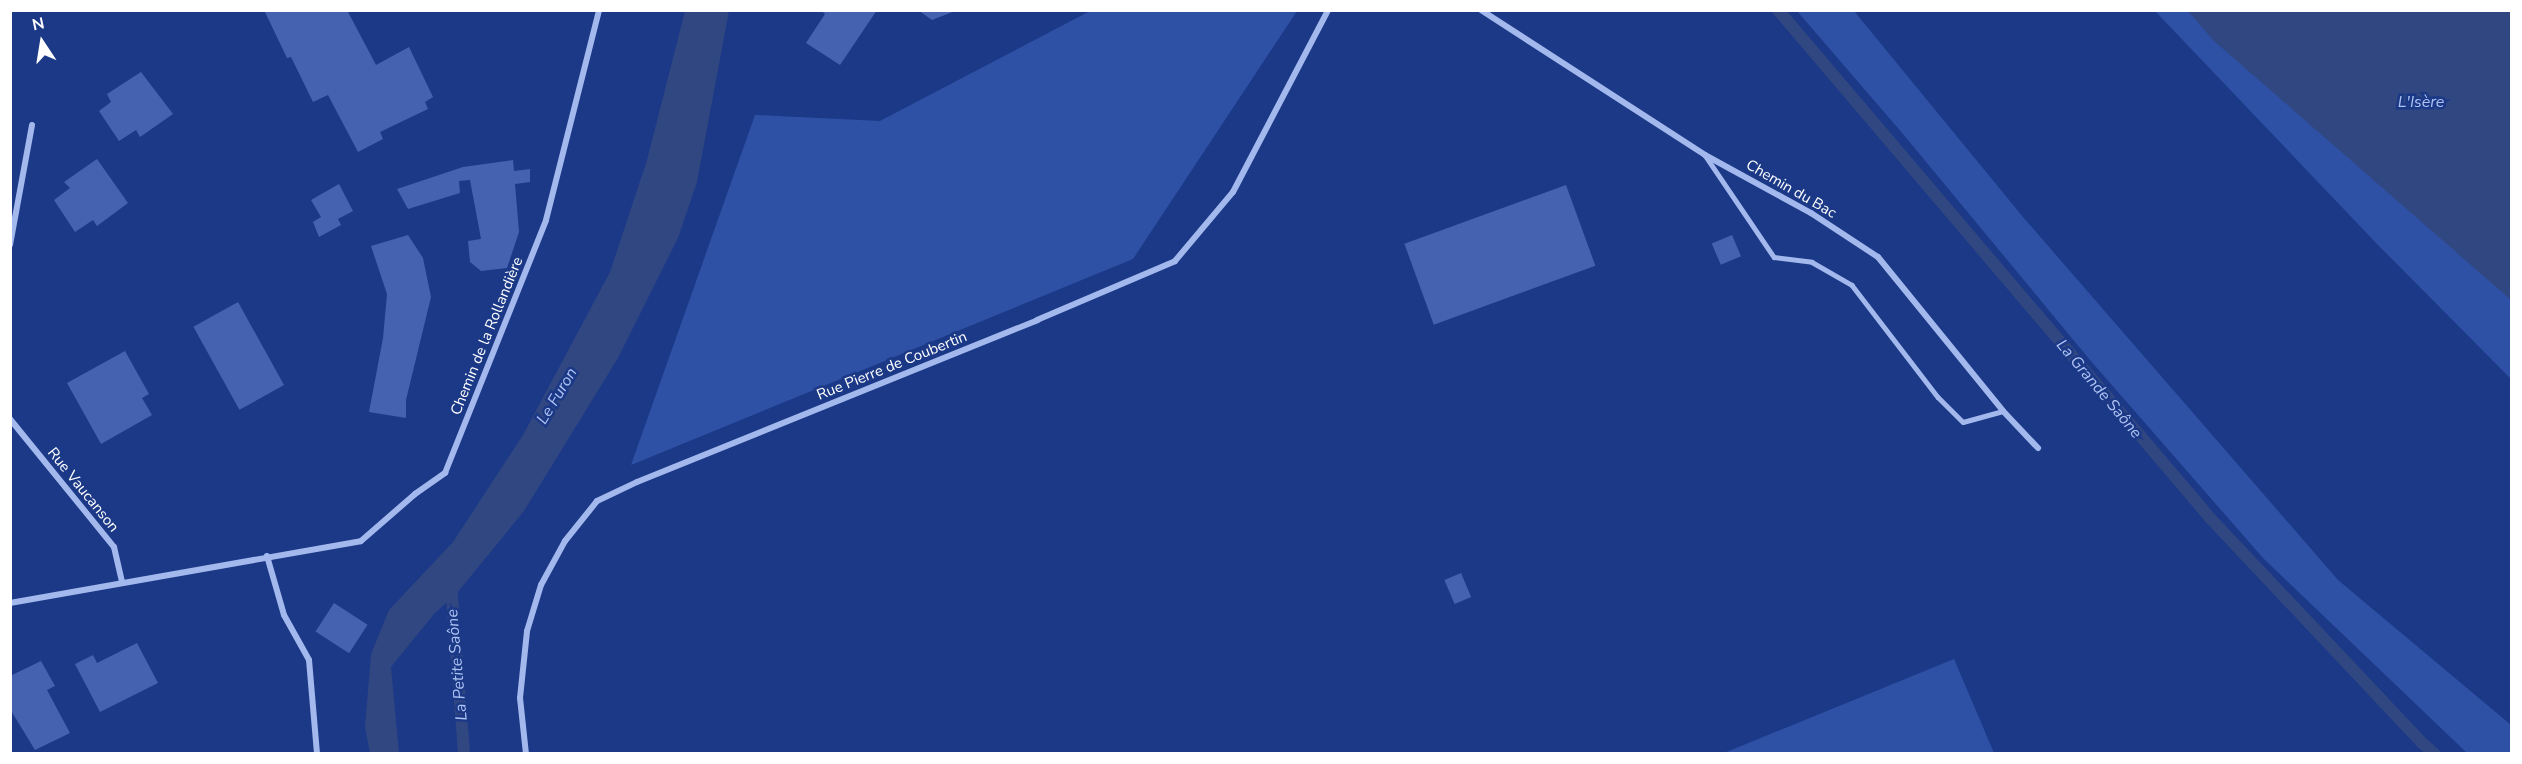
<!DOCTYPE html>
<html>
<head>
<meta charset="utf-8">
<style>
  body { margin:0 }
  #map { position:relative; width:2522px; height:764px; overflow:hidden; background:#1b3987; font-family:"Nunito Sans",sans-serif }
  div>[style] { position:absolute }
  .green>* { inset:0; background:#2e51a5 }
  .water>* { inset:0; background:#314781 }
  .stream>* { height:12px; margin:-6px; padding:0 6px; transform-origin:6px; border-radius:6px; background:#314781 }
  .building>* { inset:0; background:#4462b0; transform-origin:0 0 }
  .lane>* { height:4.5px; margin:-2.25px; padding:0 2.25px; transform-origin:2.25px; border-radius:2.25px; background:#a3b8ec }
  .street>* { height:6px; margin:-3px; padding:0 3px; transform-origin:3px; border-radius:3px; background:#a3b8ec }
  span { translate:-50% -50%; white-space:nowrap; text-align:center; line-height:1.15; -webkit-text-stroke:5px #1b3987; paint-order:stroke }
  .street-label { font-size:15px; color:#fff }
  .water-label { font-size:16px; color:#afc3f3; font-style:italic }
  .frame { position:absolute; inset:0; border:12px solid #fff; pointer-events:none }
  .north { position:absolute; left:12px; top:12px; width:60px; height:60px; -webkit-text-stroke:4px #1b3987; paint-order:stroke; rotate:348deg; font-size:16px; font-weight:700; line-height:24px; text-align:center; color:#fff }
  .north::after { content:''; display:block; margin:auto; width:21px; height:27px; background:#fff; clip-path:polygon(50% 0,100% 100%,50% 72%,0 100%) }
</style>
</head>
<body>
<div id="map">
  <div class="green">
    <i style="clip-path:polygon(1092px 10px,1297px 11px,1133px 259px,631px 465px,755px 115px,880px 121px)"></i>
    <i style="clip-path:polygon(1797px 11px,1854px 11px,2023px 217px,2338px 580px,2511px 725px,2511px 753px,2467px 753px,2263px 558px,2090px 360px,1903px 134px)"></i>
    <i style="clip-path:polygon(2155px 11px,2314px 11px,2511px 224px,2511px 379px,2378px 245px)"></i>
    <i style="clip-path:polygon(1954px 659px,1994px 753px,1724px 753px)"></i>
  </div>
  <div class="water">
    <i style="clip-path:polygon(685px 11px,729px 11px,697px 182px,678px 238px,618px 358px,524px 511px,457px 593px,434px 614px,391px 667px,399px 753px,370px 753px,365px 727px,371px 654px,389px 610px,453px 542px,523px 435px,610px 272px,647px 160px)"></i>
    <i style="clip-path:polygon(2188px 11px,2511px 11px,2511px 300px,2213px 40px)"></i>
  </div>
  <div class="stream">
    <i style="left:1778px;top:10px;width:668px;rotate:49.61deg"></i>
    <i style="left:2211px;top:519px;width:306px;rotate:46.7deg"></i>
    <i style="left:2421px;top:742px;width:18px;rotate:41deg"></i>
    <i style="left:451px;top:584px;width:170px;rotate:85.6deg"></i>
  </div>
  <div class="building">
    <i style="clip-path:polygon(264px 10px,347px 10px,376px 65px,409px 47px,433px 97px,425px 102px,428px 109px,380px 132px,383px 139px,358px 152px,328px 95px,313px 102px,291px 57px,287px 58px)"></i>
    <i style="clip-path:polygon(820px 10px,877px 10px,840px 65px,806px 43px,825px 14px)"></i>
    <i style="clip-path:polygon(918px 10px,955px 10px,955px 11px,932px 20px)"></i>
    <i style="clip-path:polygon(141px 72px,173px 114px,140px 137px,136px 130px,119px 141px,99px 111px,111px 102px,107px 94px)"></i>
    <i style="clip-path:polygon(97px 159px,128px 203px,97px 226px,93px 220px,75px 232px,54px 200px,70px 188px,64px 182px)"></i>
    <i style="clip-path:polygon(513px 160px,514px 171px,530px 169px,530px 182px,515px 184px,519px 232px,507px 268px,481px 271px,470px 262px,468px 241px,481px 239px,470px 180px,459px 181px,460px 193px,408px 209px,397px 189px,463px 167px)"></i>
    <i style="clip-path:polygon(339px 184px,353px 211px,338px 219px,341px 225px,319px 237px,313px 222px,321px 217px,311px 200px)"></i>
    <i style="left:1566px;top:185px;width:86px;height:172px;rotate:70deg"></i>
    <i style="clip-path:polygon(408px 235px,423px 258px,431px 297px,406px 400px,406px 418px,369px 412px,383px 338px,387px 294px,371px 246px)"></i>
    <i style="left:1732px;top:235px;width:23px;height:22px;rotate:67deg"></i>
    <i style="left:238px;top:302px;width:95px;height:51px;rotate:61deg"></i>
    <i style="clip-path:polygon(125px 351px,149px 394px,142px 398px,152px 415px,101px 444px,67px 383px)"></i>
    <i style="left:1461px;top:573px;width:26px;height:18px;rotate:67deg"></i>
    <i style="left:334px;top:603px;width:40px;height:34px;rotate:33deg"></i>
    <i style="clip-path:polygon(137px 643px,158px 683px,100px 712px,75px 664px,93px 655px,97px 663px)"></i>
    <i style="clip-path:polygon(41px 661px,55px 686px,47px 690px,70px 733px,35px 750px,10px 709px,10px 676px)"></i>
  </div>
  <div class="lane">
    <i style="left:1705px;top:155px;width:123px;rotate:55.9deg"></i>
    <i style="left:1774px;top:257px;width:38px;rotate:7deg"></i>
    <i style="left:1812px;top:262px;width:46px;rotate:29.9deg"></i>
    <i style="left:1852px;top:285px;width:141px;rotate:52.5deg"></i>
    <i style="left:1938px;top:397px;width:35px;rotate:45deg"></i>
    <i style="left:1963px;top:422px;width:41px;rotate:-15.4deg"></i>
  </div>
  <div class="street">
    <i style="left:1481px;top:10px;width:267px;rotate:32.9deg"></i>
    <i style="left:1705px;top:155px;width:121px;rotate:28.7deg"></i>
    <i style="left:1811px;top:213px;width:80px;rotate:33.3deg"></i>
    <i style="left:1878px;top:257px;width:198px;rotate:50.9deg"></i>
    <i style="left:2003px;top:411px;width:51px;rotate:46.6deg"></i>
    <i style="left:10px;top:245px;width:122px;rotate:-79.6deg"></i>
    <i style="left:10px;top:419px;width:165px;rotate:50.9deg"></i>
    <i style="left:114px;top:547px;width:36px;rotate:77deg"></i>
    <i style="left:267px;top:556px;width:61px;rotate:73.9deg"></i>
    <i style="left:284px;top:615px;width:51px;rotate:60.9deg"></i>
    <i style="left:309px;top:660px;width:94px;rotate:85.1deg"></i>
    <i style="left:10px;top:603px;width:356px;rotate:-10deg"></i>
    <i style="left:361px;top:541px;width:72px;rotate:-41deg"></i>
    <i style="left:415px;top:494px;width:37px;rotate:-35deg"></i>
    <i style="left:445px;top:473px;width:272px;rotate:-68.2deg"></i>
    <i style="left:546px;top:220px;width:217px;rotate:-75.8deg"></i>
    <i style="left:526px;top:754px;width:56px;rotate:-96.1deg"></i>
    <i style="left:520px;top:698px;width:67px;rotate:-84deg"></i>
    <i style="left:527px;top:631px;width:48px;rotate:-73.1deg"></i>
    <i style="left:541px;top:585px;width:50px;rotate:-61.4deg"></i>
    <i style="left:565px;top:541px;width:51px;rotate:-51.3deg"></i>
    <i style="left:597px;top:501px;width:44px;rotate:-25.4deg"></i>
    <i style="left:637px;top:482px;width:432px;rotate:-22deg"></i>
    <i style="left:1037px;top:320px;width:150px;rotate:-23.1deg"></i>
    <i style="left:1175px;top:261px;width:90px;rotate:-50deg"></i>
    <i style="left:1233px;top:192px;width:205px;rotate:-62.4deg"></i>
  </div>
  <div class="street-label">
    <span style="left:1791px;top:189px;rotate:30deg">Chemin du Bac</span>
    <span style="left:487px;top:336px;rotate:-68deg">Chemin de la Rollandière</span>
    <span style="left:892px;top:366px;rotate:-22deg">Rue Pierre de Coubertin</span>
    <span style="left:83px;top:490px;rotate:51deg">Rue Vaucanson</span>
  </div>
  <div class="water-label">
    <span style="left:2421px;top:102px">L'Isère</span>
    <span style="left:2099px;top:389px;rotate:50deg">La Grande Saône</span>
    <span style="left:557px;top:396px;rotate:-59deg">Le Furon</span>
    <span style="left:457px;top:665px;rotate:-95deg">La Petite Saône</span>
  </div>
  <div class="frame"></div>
  <div class="north">N</div>
</div>
</body>
</html>
